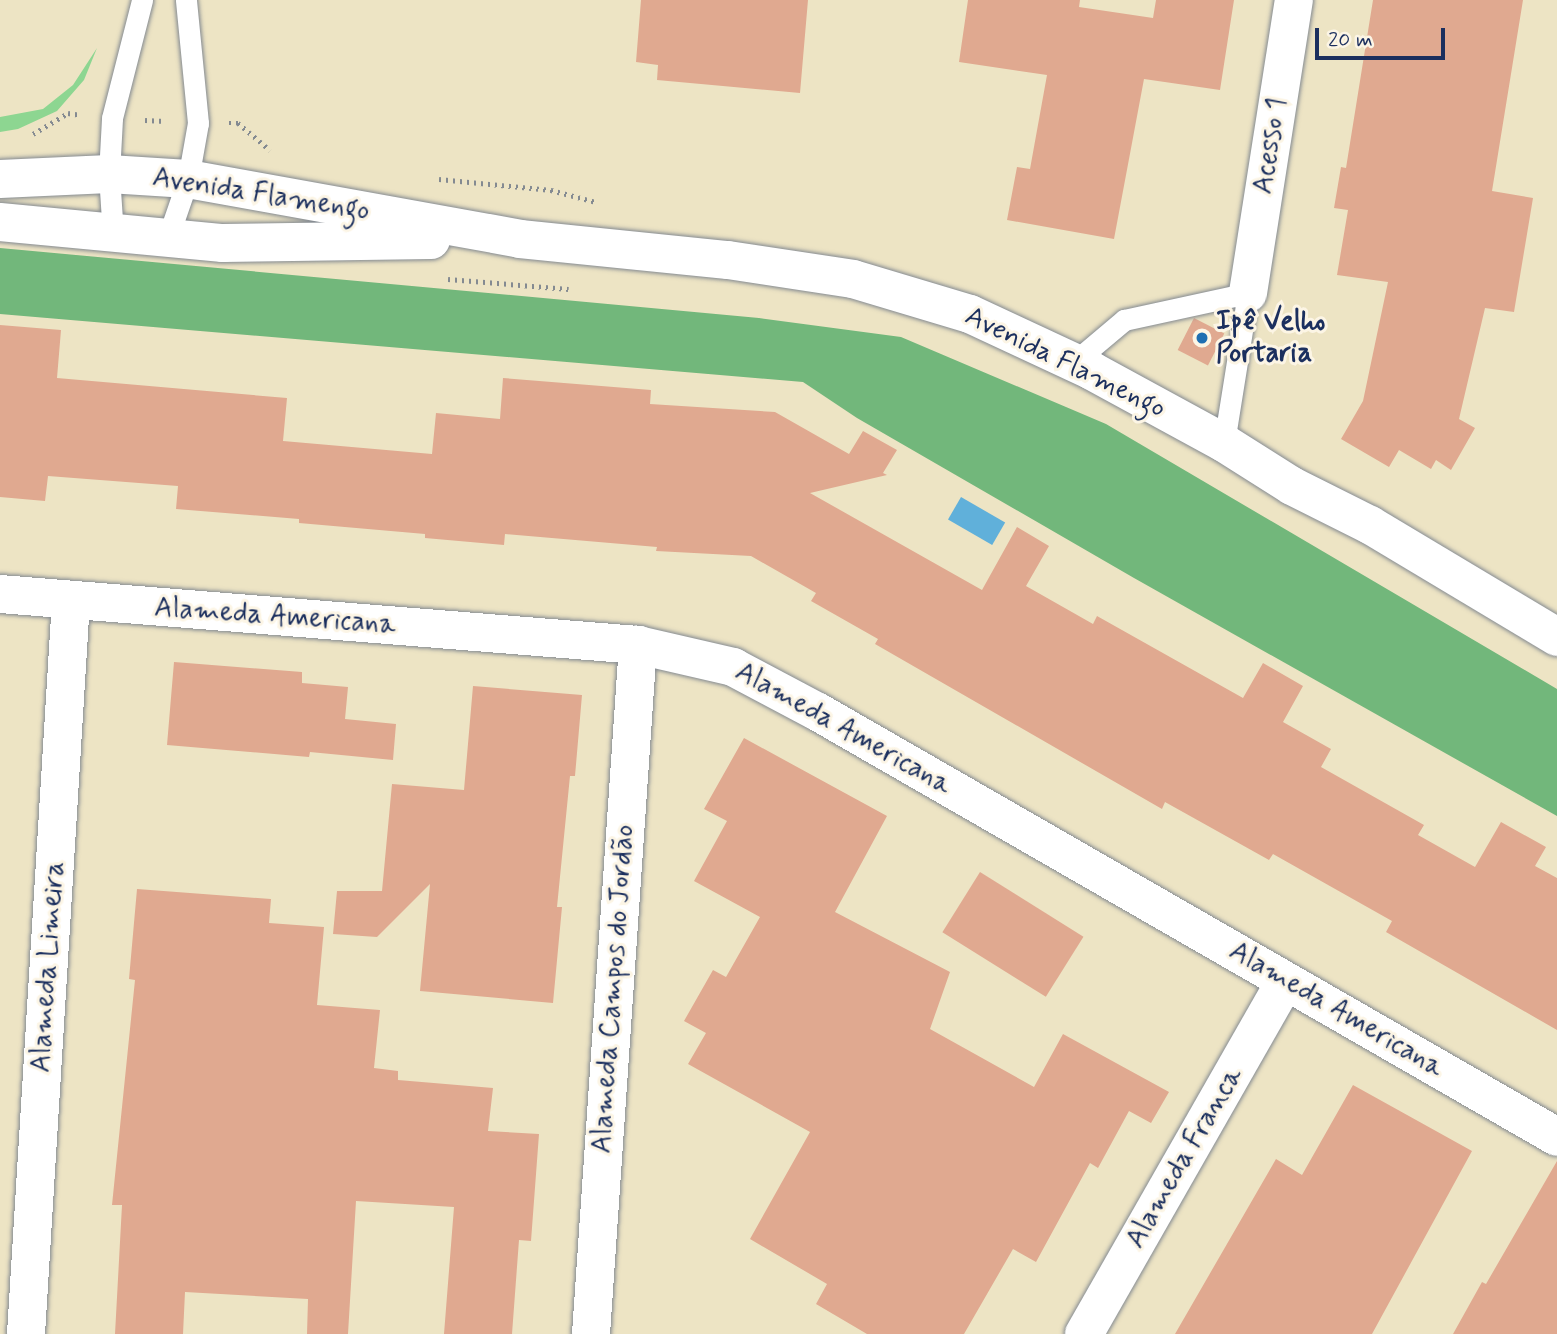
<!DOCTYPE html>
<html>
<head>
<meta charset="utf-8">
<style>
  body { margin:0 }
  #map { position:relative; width:1557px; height:1334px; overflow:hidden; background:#ede4c4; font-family:Mynerve,sans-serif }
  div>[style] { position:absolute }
  .green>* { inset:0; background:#8dd691 }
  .forest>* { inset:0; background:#72b77b }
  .water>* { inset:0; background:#60b0da; transform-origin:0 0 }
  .building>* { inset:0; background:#e0a990; transform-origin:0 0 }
  .path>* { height:4.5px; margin-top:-2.25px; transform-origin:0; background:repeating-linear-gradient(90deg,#848a91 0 2px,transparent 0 7px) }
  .roads { filter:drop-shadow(0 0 2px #848a91) drop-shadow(0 0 2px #848a91) }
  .lane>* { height:21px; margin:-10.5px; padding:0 10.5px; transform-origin:10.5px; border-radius:10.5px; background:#fff }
  .street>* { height:38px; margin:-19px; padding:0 19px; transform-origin:19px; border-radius:19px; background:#fff }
  .secondary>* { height:38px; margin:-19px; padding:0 19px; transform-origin:19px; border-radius:19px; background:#fff }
  .dots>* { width:19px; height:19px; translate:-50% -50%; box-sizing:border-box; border:4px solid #fcf5e5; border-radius:50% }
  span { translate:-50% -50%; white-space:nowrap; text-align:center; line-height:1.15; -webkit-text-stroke:6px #fcf5e5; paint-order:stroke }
  .street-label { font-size:28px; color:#1b2f5e }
  .poi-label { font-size:28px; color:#1b2f5e; font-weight:700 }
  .left { translate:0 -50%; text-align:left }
  .scale { position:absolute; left:1315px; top:28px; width:130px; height:32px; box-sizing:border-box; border:4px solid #1b2f5e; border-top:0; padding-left:9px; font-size:21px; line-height:24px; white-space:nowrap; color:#1b2f5e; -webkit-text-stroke:5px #fcf5e5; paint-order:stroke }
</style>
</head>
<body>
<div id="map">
  <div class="green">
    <i style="clip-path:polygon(97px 48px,84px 80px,57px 111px,18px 129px,0 132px,0 117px,43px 109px,73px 85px)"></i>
  </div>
  <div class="forest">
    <i style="clip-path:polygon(0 248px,759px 318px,901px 337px,1106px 424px,1557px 689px,1557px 816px,1134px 578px,857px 418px,803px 382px,0 314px)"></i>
  </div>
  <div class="water">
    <i style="left:961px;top:497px;width:51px;height:26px;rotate:30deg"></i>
  </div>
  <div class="building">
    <i style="clip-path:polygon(641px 0,808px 0,800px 93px,657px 80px,658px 65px,636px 62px)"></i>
    <i style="clip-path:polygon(968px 0,1080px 0,1079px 7px,1153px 18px,1156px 0,1234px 0,1220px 90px,1144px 79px,1114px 239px,1007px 220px,1017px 167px,1030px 169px,1047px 75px,959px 62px)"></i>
    <i style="clip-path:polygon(1373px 0,1523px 0,1492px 191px,1533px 198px,1514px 312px,1485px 308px,1459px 419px,1475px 428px,1451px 470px,1436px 460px,1431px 469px,1399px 450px,1389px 467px,1341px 439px,1363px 401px,1388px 282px,1337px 275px,1348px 210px,1334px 208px,1341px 167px,1346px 168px)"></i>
    <i style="left:1194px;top:318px;width:34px;height:36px;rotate:27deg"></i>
    <i style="clip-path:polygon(0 325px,61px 330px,57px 378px,287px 398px,283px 441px,432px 454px,436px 413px,500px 419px,503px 378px,651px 390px,650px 404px,775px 412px,849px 454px,863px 431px,897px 450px,883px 473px,887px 475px,810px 493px,982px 590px,1017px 527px,1049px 546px,1026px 586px,1093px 624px,1097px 616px,1243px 698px,1263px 663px,1303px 686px,1283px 722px,1331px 749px,1321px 767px,1424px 825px,1418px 835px,1475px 867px,1501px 822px,1546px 847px,1535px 866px,1557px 878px,1557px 1030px,1386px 932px,1392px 921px,1273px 854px,1269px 860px,1165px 802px,1162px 809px,875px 644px,878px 639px,811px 601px,816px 593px,751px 556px,656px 551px,657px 547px,505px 534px,504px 545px,425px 538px,425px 534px,299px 523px,299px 519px,176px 509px,178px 486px,48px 476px,45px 501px,0 497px)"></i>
    <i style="clip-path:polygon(174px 662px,302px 672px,302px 683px,348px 687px,345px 719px,396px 724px,393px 760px,310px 752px,309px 757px,167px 745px)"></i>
    <i style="clip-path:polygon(473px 686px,582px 695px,575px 776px,570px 776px,557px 907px,562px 907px,553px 1003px,420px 991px,430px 884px,377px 937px,333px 934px,337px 891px,382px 891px,392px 784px,464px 790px)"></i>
    <i style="clip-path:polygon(744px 738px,887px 816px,835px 912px,950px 972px,930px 1029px,1034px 1087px,1063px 1034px,1169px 1092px,1151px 1123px,1129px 1111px,1098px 1168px,1090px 1163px,1036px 1262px,1013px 1249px,964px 1334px,867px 1334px,816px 1304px,827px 1284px,750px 1239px,810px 1132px,688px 1064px,706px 1033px,684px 1021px,713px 970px,726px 977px,760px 917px,694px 881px,727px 821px,704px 809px)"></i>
    <i style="left:980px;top:872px;width:122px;height:71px;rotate:32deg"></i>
    <i style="clip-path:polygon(137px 889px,271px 899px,269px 923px,324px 927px,317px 1005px,380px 1010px,374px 1068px,398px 1071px,398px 1080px,493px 1088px,488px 1131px,539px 1134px,531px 1241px,519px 1240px,512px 1334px,444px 1334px,454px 1207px,356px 1201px,348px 1334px,307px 1334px,308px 1299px,185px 1292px,183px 1334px,115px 1334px,122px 1205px,112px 1205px,135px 980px,129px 979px)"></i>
    <i style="clip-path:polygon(1353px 1085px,1472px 1151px,1372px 1334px,1175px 1334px,1276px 1159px,1302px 1175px)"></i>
    <i style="clip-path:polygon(1557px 1161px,1557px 1334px,1453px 1334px,1482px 1282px,1486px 1284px)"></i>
  </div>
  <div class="path">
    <i style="left:145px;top:120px;width:20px;rotate:3deg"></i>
    <i style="left:229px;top:123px;width:9px"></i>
    <i style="left:238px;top:123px;width:42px;rotate:40.2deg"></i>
    <i style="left:33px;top:134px;width:41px;rotate:-31deg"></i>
    <i style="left:68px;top:113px;width:13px;rotate:9deg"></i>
    <i style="left:439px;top:179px;width:113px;rotate:5.6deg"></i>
    <i style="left:551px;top:190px;width:47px;rotate:14.9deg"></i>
    <i style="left:448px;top:279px;width:121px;rotate:4.7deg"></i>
  </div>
  <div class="roads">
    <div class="lane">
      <i style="left:113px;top:235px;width:61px;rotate:-93.8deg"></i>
      <i style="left:109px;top:174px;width:56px;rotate:-86.9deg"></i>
      <i style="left:112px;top:118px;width:122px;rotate:-75.7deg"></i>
      <i style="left:167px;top:240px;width:65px;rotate:-71deg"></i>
      <i style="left:188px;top:179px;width:57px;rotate:-79.9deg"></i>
      <i style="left:198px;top:123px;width:124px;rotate:-95.6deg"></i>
      <i style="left:1073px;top:363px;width:67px;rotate:-40.1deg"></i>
      <i style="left:1124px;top:320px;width:127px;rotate:-12.3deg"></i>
      <i style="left:1248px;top:293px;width:152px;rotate:99.1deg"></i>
    </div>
    <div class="street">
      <i style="left:1248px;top:293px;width:297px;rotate:-81.1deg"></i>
      <i style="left:0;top:594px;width:640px;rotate:4.57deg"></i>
      <i style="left:638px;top:645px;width:98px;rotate:13deg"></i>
      <i style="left:733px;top:667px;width:96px;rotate:27.9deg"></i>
      <i style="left:818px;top:712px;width:852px;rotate:29.9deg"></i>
      <i style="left:26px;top:1334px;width:734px;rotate:-86.49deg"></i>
      <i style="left:591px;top:1334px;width:691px;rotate:-86.1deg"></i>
      <i style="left:1084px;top:1334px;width:406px;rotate:-60.3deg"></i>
    </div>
    <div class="secondary">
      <i style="left:0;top:179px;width:109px;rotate:-2.6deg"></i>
      <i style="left:109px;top:174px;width:79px;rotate:3.6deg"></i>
      <i style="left:188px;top:179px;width:337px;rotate:10.2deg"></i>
      <i style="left:520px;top:239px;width:209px;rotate:5.8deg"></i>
      <i style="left:728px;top:260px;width:126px;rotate:8.6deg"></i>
      <i style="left:853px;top:279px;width:122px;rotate:16.7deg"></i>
      <i style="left:970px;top:314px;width:135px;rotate:25deg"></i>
      <i style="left:1092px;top:371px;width:150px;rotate:28.6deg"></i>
      <i style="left:1224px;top:443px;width:80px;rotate:32.3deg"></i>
      <i style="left:1292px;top:486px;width:87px;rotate:26.6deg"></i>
      <i style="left:1370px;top:525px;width:218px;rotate:30.9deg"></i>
      <i style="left:0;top:222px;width:224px;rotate:5.4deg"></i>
      <i style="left:223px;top:243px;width:208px;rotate:-0.8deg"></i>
    </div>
  </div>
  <div class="dots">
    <i style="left:1202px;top:338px;background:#1f6fb2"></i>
  </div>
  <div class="street-label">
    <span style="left:1271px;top:146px;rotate:-81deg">Acesso 1</span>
    <span style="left:261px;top:195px;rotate:9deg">Avenida Flamengo</span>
    <span style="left:1065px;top:363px;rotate:26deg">Avenida Flamengo</span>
    <span style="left:275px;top:617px;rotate:4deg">Alameda Americana</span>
    <span style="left:843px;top:729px;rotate:29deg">Alameda Americana</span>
    <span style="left:49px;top:967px;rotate:-86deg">Alameda Limeira</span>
    <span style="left:614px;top:989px;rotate:-86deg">Alameda Campos do Jordão</span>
    <span style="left:1336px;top:1010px;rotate:30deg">Alameda Americana</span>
    <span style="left:1185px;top:1158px;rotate:-60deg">Alameda Franca</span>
  </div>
  <div class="poi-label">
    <span class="left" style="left:1216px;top:338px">Ipê Velho<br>Portaria</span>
  </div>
  <div class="scale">20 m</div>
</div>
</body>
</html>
